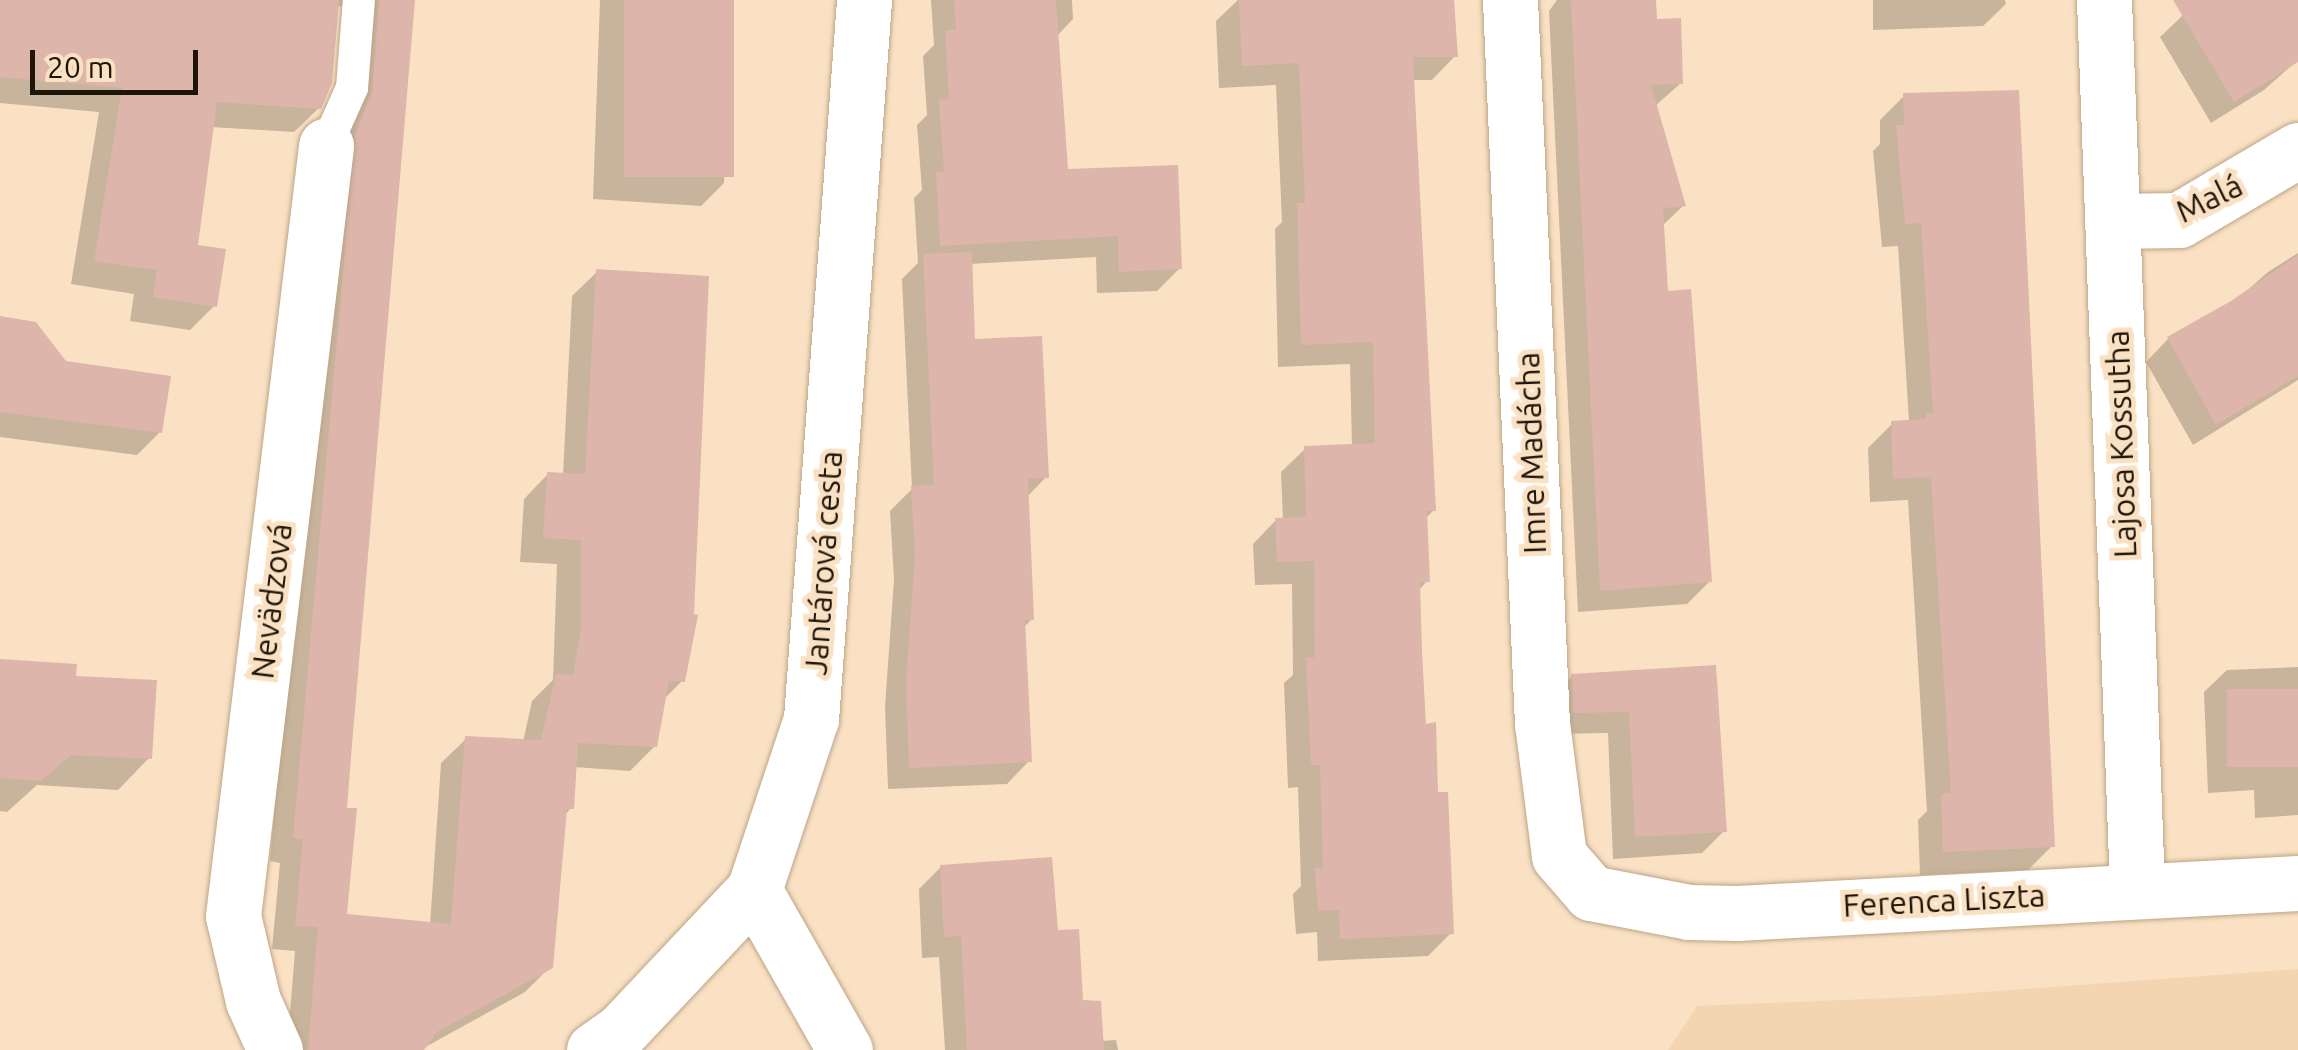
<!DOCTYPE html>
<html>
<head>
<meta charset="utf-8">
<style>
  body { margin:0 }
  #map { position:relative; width:2298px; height:1050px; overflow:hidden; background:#fae1c3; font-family:Ubuntu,sans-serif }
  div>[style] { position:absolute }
  .built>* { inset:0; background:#f4d5b2 }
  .shadow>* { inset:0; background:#0003 }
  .building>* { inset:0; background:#ddb5ab; transform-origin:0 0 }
  .roads { filter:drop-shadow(0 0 2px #bda488) drop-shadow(0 0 2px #bda488) }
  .lane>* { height:32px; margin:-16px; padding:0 16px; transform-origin:16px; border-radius:16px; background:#fff }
  .street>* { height:55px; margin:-27.5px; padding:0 27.5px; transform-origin:27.5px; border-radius:27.5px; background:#fff }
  span { translate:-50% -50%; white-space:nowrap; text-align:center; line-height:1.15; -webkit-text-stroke:10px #fae1c3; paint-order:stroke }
  .street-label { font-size:32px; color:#1e150a }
  .scale { position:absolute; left:30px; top:50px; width:168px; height:45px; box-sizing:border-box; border:5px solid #1e150a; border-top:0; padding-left:12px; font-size:30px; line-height:35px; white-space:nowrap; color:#1e150a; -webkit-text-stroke:8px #fae1c3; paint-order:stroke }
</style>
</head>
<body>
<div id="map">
  <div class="built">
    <i style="clip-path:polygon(2298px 969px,2298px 1050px,1668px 1050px,1697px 1006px,1915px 997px)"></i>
  </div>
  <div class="shadow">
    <i style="clip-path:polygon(0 0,412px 0,348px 757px,344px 917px,430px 925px,441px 763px,466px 739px,523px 742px,532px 701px,553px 680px,557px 564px,520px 562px,524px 499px,548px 474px,563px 475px,572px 296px,597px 272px,683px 680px,663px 700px,655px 746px,630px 771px,574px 767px,571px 808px,564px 816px,550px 967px,525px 992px,420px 1050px,287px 1050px,295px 951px,272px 949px,280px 863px,270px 861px,345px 7px,338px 6px,319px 108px,294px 132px,211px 127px,195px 247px,214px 306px,190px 330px,130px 321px,134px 294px,71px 284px,99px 112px,0 103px)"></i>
    <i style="clip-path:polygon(600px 0,731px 0,724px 183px,701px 206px,593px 199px)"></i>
    <i style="clip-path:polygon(931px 0,1072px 0,1073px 19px,1056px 37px,1066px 172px,1180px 268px,1157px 291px,1097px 293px,1096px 257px,970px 264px,973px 342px,1046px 477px,1027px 497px,1032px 619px,1023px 628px,1029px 761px,1007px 784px,888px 789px,885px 707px,894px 579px,890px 511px,912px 489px,902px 279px,918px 263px,914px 198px,922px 190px,917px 125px,927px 115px,923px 56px,934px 45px)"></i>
    <i style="clip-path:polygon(1238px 0,1452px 0,1455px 56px,1432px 80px,1411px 80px,1434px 510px,1425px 519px,1427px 581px,1418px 591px,1423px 727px,1451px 933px,1428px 956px,1318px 961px,1317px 932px,1296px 934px,1293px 894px,1301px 886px,1298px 787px,1288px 788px,1284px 683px,1293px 675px,1292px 584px,1255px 585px,1253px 544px,1276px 520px,1283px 520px,1281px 472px,1305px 449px,1352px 447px,1350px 364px,1278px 367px,1275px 229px,1282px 222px,1276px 85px,1219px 88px,1216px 21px)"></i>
    <i style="clip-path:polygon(1557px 0,1654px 0,1654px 21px,1681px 83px,1655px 106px,1684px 205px,1661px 227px,1665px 294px,1710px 581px,1687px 604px,1578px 612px,1549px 11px)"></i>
    <i style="clip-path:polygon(1873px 0,2005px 0,2006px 4px,1983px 26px,1873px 30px)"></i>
    <i style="clip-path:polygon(2199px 0,2298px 0,2298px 60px,2264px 90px,2211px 123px,2160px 37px)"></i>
    <i style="clip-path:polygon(1904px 96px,2052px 846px,2028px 870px,1920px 875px,1918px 820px,1927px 811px,1908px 500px,1870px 502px,1868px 448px,1892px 424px,1909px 422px,1898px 246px,1882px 247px,1873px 151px,1880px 144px,1880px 120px)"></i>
    <i style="clip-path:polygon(2298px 253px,2298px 380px,2193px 445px,2146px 362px,2168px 339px,2233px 303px,2268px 272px)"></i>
    <i style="clip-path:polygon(0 319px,160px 432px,137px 455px,0 437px)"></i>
    <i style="clip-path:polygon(0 661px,74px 678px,149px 758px,118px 790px,37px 785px,7px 812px,0 811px)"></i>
    <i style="clip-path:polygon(2298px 667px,2298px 815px,2255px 818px,2254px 790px,2208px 793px,2204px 692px,2227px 670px)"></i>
    <i style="clip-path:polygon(1714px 668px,1724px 831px,1702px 853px,1613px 859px,1608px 733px,1551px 734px,1550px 699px,1572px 676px)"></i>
    <i style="clip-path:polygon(941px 867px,1055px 933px,1081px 1002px,1101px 1041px,1116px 1040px,1118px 1050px,945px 1050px,939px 957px,922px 958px,919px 889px)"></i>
  </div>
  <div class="building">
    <i style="clip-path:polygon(0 0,339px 0,332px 83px,321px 109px,217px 102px,198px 245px,226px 249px,217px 307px,153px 297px,157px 270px,94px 261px,122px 88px,0 77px)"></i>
    <i style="clip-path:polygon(379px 0,415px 0,351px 757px,347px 808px,357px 808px,347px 914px,451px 924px,465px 736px,541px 740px,556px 674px,573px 675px,581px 629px,581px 540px,543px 538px,547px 472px,585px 474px,596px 269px,709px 276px,694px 614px,698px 615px,685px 682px,669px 681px,657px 747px,578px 743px,574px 809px,567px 809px,553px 968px,437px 1032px,424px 1050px,308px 1050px,318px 927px,295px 926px,303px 839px,293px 838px,355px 136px,372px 90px)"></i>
    <i style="left:624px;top:0;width:110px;height:177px"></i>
    <i style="clip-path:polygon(954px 0,1056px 0,1068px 169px,1178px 165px,1182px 269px,1119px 272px,1118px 236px,940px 246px,936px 172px,944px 172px,939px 100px,949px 99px,945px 31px,956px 29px)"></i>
    <i style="clip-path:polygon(1239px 0,1454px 0,1458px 57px,1413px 57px,1436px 511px,1427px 511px,1430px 582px,1420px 582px,1422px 652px,1426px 724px,1436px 722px,1438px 792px,1448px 792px,1454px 934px,1340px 939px,1339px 910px,1318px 911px,1315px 868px,1323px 868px,1320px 765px,1311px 765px,1306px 658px,1315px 657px,1314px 561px,1277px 562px,1275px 518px,1306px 517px,1304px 446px,1375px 443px,1373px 342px,1301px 345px,1297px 203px,1305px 203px,1299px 63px,1242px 66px)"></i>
    <i style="clip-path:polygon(1571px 0,1656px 0,1657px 19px,1681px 18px,1683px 84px,1651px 85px,1686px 206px,1663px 208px,1668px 291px,1691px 289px,1712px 582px,1600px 591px)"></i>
    <i style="clip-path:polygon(2173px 0,2298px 0,2298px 62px,2234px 102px)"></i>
    <i style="clip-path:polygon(2019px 90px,2055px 847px,1943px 852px,1941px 794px,1951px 793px,1931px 477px,1893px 479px,1891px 421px,1926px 419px,1926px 413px,1933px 413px,1921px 223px,1905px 224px,1896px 125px,1904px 125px,1903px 93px)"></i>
    <i style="clip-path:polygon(972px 252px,975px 339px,1042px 336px,1049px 478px,1028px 479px,1034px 620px,1025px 620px,1032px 762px,909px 768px,906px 683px,915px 555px,911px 486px,934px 485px,923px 254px)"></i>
    <i style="clip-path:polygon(2298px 255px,2298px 376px,2216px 425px,2167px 337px,2231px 301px)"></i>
    <i style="clip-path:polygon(0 316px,36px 322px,66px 361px,171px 376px,162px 433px,0 412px)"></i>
    <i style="clip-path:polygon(0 659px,77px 664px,76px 676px,157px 680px,152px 759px,71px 755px,41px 781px,0 778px)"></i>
    <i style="clip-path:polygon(1716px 665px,1727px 832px,1635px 837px,1629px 712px,1573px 713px,1571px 674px)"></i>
    <i style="left:2298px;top:689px;width:78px;height:71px;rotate:90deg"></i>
    <i style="clip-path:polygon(1052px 857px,1058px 930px,1079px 929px,1083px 1000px,1101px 1001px,1104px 1050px,967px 1050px,961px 936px,944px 937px,940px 865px)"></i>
  </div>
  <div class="roads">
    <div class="lane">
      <i style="left:326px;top:146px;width:64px;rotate:-65.9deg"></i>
      <i style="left:352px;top:88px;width:88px;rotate:-85.5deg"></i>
    </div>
    <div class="street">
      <i style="left:1510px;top:0;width:724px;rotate:87.47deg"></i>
      <i style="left:1542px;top:723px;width:134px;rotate:82.7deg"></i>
      <i style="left:1559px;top:856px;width:49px;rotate:49.1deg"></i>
      <i style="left:1591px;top:893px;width:100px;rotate:11deg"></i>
      <i style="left:1689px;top:912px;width:48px;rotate:1.2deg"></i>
      <i style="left:1737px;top:913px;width:562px;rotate:-3.06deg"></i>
      <i style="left:2104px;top:0;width:890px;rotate:87.87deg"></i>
      <i style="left:2113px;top:221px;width:66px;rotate:-0.9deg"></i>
      <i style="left:2179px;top:220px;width:138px;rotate:-30.5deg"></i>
      <i style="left:754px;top:890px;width:184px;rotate:60.4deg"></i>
      <i style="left:275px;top:1050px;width:54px;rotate:-114.2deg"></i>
      <i style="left:253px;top:1001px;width:87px;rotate:-103.2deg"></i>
      <i style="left:233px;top:916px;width:776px;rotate:-83.11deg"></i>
      <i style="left:594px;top:1050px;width:32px;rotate:-35deg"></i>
      <i style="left:620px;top:1032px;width:195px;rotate:-46.7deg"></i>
      <i style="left:754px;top:890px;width:180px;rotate:-71.6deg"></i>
      <i style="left:811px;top:719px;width:721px;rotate:-85.78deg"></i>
    </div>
  </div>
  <div class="street-label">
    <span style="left:2209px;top:198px;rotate:-26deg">Malá</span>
    <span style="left:2121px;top:444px;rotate:-92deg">Lajosa Kossutha</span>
    <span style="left:1531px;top:453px;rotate:-92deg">Imre Madácha</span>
    <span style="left:823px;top:563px;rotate:-86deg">Jantárová cesta</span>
    <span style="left:271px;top:601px;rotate:-83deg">Nevädzová</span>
    <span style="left:1944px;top:900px;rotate:-3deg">Ferenca Liszta</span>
  </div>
  <div class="scale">20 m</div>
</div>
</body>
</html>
